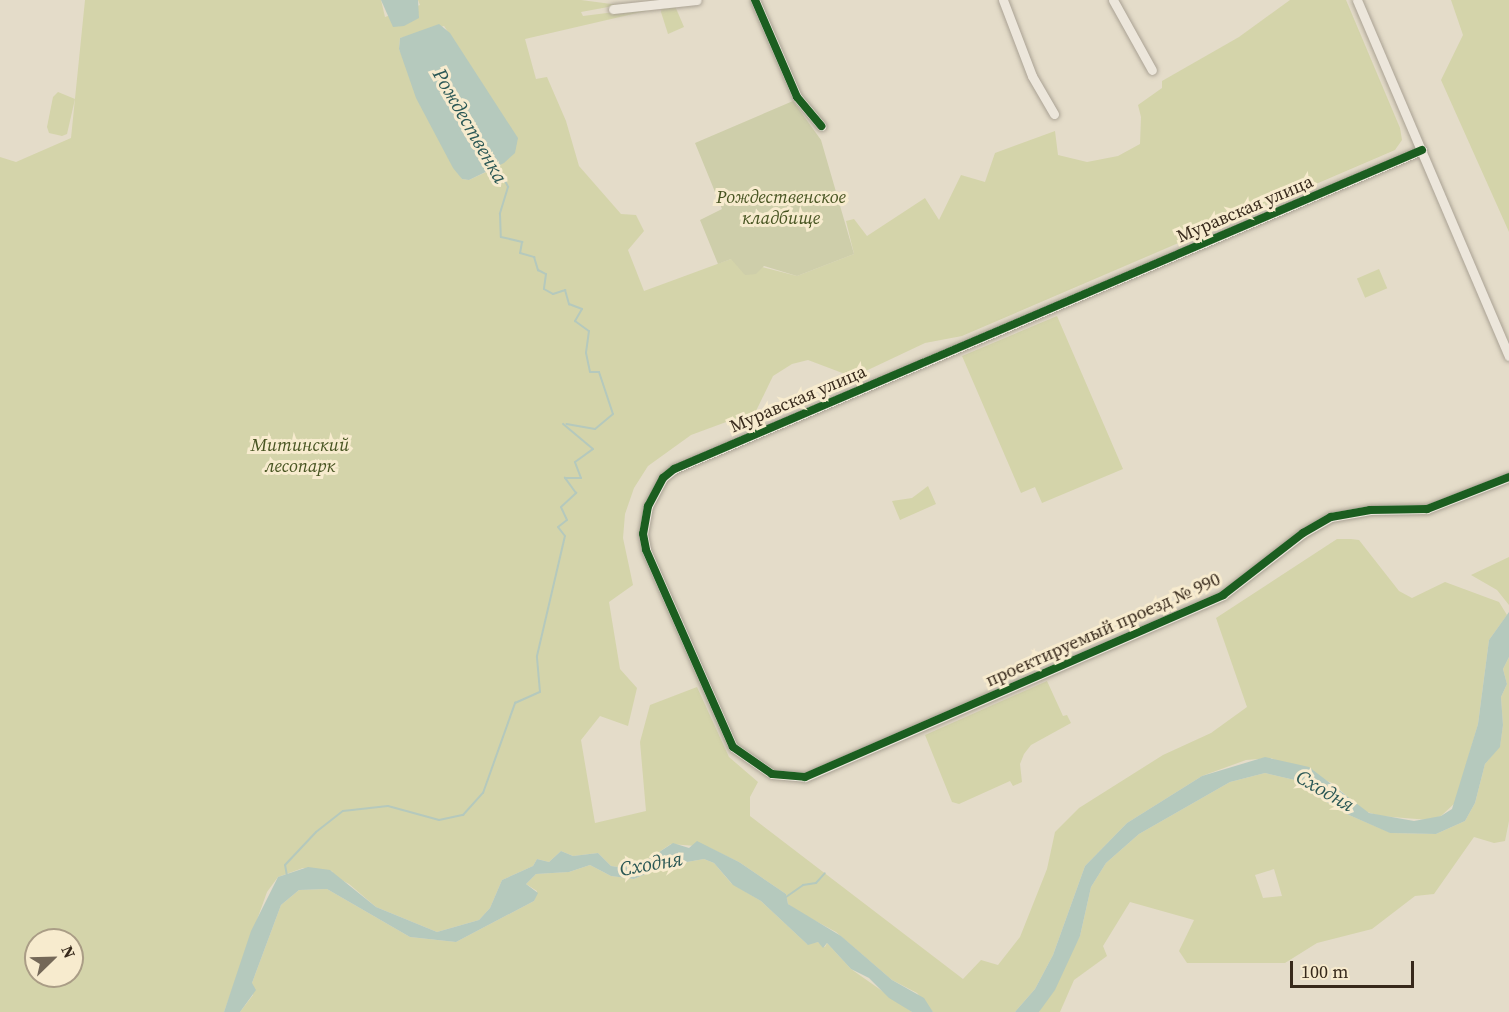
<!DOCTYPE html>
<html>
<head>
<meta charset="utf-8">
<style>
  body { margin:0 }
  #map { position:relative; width:1509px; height:1012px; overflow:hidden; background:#e4dcc9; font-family:"Source Serif 4",serif }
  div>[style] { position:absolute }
  .green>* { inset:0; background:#d4d4aa; transform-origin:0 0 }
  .cemetery>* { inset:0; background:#ceceaa }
  .water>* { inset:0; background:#b5c9bd }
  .stream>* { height:2px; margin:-1px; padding:0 1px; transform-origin:1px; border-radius:1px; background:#b5c9bd }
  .roads { filter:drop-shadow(0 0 2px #a9a193) drop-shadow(0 0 2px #a9a193) }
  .minor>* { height:9px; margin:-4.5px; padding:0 4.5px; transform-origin:4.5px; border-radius:4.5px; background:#ece6db }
  .cycleway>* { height:8px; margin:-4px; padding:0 4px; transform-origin:4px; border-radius:4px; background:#1b5e20 }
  span { translate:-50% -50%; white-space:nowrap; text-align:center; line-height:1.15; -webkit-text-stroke:6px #f7ebce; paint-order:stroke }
  .park-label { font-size:18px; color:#475421; font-style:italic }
  .street-label { font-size:18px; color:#37291b }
  .water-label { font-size:20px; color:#2a5755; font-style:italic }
  .north { position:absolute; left:24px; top:928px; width:60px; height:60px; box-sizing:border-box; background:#f7ebce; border:2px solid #aa9d86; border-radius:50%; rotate:67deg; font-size:16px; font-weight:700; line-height:24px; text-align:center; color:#37291b }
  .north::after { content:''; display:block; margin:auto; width:21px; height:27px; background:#746858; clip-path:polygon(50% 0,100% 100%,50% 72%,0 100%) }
  .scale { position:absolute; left:1290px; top:961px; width:124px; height:27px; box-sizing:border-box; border:3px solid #37291b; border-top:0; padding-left:8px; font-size:18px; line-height:21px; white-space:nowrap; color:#37291b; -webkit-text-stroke:4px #f7ebce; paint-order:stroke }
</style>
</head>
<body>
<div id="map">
  <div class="green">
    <i style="clip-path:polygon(evenodd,85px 0,381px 0,385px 17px,420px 5px,418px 0,581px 0,619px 5px,581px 12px,583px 16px,647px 8px,650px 10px,525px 39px,536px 79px,547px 77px,566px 121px,579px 166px,621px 214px,636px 215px,644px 231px,628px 250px,644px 291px,731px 259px,797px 276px,854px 254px,846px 221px,854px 219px,867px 236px,925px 198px,939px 220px,961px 175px,985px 182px,995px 153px,1055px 131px,1058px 155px,1087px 162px,1118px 156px,1140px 144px,1141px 117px,1138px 105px,1162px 88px,1162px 81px,1239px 37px,1290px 0,1346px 0,1400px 128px,1402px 140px,1395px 150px,962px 336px,925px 343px,853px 377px,808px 360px,792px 364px,773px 376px,756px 411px,691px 435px,648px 466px,634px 488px,625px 514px,623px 538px,633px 585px,609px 602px,620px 669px,637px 688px,628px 726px,600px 716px,581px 740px,595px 823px,646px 811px,640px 742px,650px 705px,697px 687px,729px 757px,758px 782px,750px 797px,750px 816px,963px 979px,981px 960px,998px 965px,1020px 937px,1047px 869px,1055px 832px,1079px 808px,1163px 755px,1211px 733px,1247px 707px,1216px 618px,1337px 539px,1351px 539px,1359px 540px,1399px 591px,1412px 598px,1445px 582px,1499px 602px,1507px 615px,1489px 640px,1478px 724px,1455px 803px,1441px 816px,1429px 820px,1380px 816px,1364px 811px,1332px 783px,1271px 758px,1246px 760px,1202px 776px,1127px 823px,1085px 866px,1053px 955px,1035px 989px,1015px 1012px,933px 1012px,917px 993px,892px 980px,836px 932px,799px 912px,788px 904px,786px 894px,739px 862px,708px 847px,671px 844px,647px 860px,618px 867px,611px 866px,598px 853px,573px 856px,561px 851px,549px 862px,537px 859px,533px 866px,502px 880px,490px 908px,479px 920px,437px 932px,376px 907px,349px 884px,334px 876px,332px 871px,303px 868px,278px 877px,267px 892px,224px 1012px,0 1012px,0 157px,16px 162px,71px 138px,85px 0,444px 26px,490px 96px,497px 167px,469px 180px,462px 179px,399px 49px,400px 38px,444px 26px,85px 0,36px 940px,72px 940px,72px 976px,36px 976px,36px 940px)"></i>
    <i style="clip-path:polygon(1451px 0,1509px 0,1509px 232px,1441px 80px,1463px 35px)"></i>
    <i style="clip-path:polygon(675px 6px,684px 27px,668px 34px,661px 12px,662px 7px)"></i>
    <i style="clip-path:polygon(58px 92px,75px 99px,67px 134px,62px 136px,49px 133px,47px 127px,53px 97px)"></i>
    <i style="left:1379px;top:269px;width:21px;height:24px;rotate:67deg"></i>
    <i style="clip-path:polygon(1057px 316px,1123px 469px,1042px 503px,1035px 487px,1021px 493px,962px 356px)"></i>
    <i style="clip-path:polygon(928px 486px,936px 504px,900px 520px,892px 501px,912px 498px)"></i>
    <i style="clip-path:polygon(1509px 557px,1509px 605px,1497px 590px,1471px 575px)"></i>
    <i style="clip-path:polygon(evenodd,1509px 657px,1509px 821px,1505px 841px,1494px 843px,1474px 837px,1434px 894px,1415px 896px,1372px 929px,1317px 943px,1285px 963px,1187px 963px,1179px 951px,1194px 920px,1130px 902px,1103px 946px,1107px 956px,1074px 980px,1060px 1012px,1039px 1012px,1080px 936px,1091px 887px,1106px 863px,1139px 834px,1230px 782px,1265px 773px,1299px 781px,1311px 793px,1349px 815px,1391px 833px,1436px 834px,1465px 821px,1475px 803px,1485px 764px,1500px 746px,1503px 725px,1501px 697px,1507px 684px,1503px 669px,1509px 657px,1274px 869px,1282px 896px,1263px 898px,1255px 875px,1274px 869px)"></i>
    <i style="clip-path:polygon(1047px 681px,1063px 716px,1067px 715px,1071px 723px,1031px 745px,1024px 754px,1020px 764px,1022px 782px,1013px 786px,1010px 781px,959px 804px,952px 802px,925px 735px)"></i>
    <i style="clip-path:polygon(704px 859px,714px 863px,731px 883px,761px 901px,807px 944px,818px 942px,825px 947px,827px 943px,851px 969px,912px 1012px,240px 1012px,253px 995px,252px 983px,281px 905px,299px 890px,327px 889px,410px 937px,456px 942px,534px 901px,537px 891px,526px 884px,536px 874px,569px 872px,590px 865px,611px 876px,634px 879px,664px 866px)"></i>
  </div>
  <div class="cemetery">
    <i style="clip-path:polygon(793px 101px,821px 140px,854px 254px,797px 276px,764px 266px,756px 274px,745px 275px,731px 259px,718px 264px,700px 220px,722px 209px,695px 143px)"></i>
  </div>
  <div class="water">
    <i style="clip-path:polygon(381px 0,418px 0,419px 18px,404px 26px,393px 27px)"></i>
    <i style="clip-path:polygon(439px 24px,450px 33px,518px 138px,515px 153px,504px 163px,469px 180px,462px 179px,453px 168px,416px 98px,399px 49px,400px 38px)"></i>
    <i style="clip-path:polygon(1509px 612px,1509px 657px,1503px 669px,1507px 684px,1501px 697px,1503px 725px,1500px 747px,1485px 764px,1475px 803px,1465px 821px,1436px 834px,1390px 833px,1349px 815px,1311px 793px,1299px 781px,1265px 773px,1230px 782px,1139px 834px,1106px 863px,1091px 887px,1080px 936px,1055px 990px,1039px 1012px,1015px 1012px,1035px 989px,1053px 955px,1085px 866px,1127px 823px,1202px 776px,1265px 757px,1309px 767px,1369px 813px,1414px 821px,1441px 816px,1452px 809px,1478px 724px,1489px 640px)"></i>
    <i style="clip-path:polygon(697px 841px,739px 862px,786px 894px,788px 904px,841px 936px,892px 980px,924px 998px,933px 1012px,912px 1012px,889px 998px,869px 978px,851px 969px,827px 943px,823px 948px,818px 942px,808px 945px,761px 901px,733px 885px,714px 863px,704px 859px,664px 866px,634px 879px,611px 876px,590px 865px,569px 872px,536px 874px,526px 884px,538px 893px,534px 901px,456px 942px,410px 937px,327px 889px,299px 890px,281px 905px,252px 983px,256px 990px,240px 1012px,224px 1012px,251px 931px,278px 877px,308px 867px,330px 870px,376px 907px,437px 932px,479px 920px,490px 908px,502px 880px,533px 866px,537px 859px,549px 862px,561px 851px,573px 856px,598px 853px,611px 866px,618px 867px,647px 860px,673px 843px,689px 848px)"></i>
  </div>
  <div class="stream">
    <i style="left:496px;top:164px;width:26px;rotate:62deg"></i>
    <i style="left:508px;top:187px;width:28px;rotate:107deg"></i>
    <i style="left:500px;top:214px;width:23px;rotate:88deg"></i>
    <i style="left:501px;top:237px;width:22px;rotate:13deg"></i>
    <i style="left:522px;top:242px;width:11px;rotate:100deg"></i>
    <i style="left:520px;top:253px;width:15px;rotate:16deg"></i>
    <i style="left:534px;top:257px;width:14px;rotate:73deg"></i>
    <i style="left:538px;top:270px;width:9px;rotate:27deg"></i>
    <i style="left:546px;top:274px;width:15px;rotate:98deg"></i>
    <i style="left:544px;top:289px;width:10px;rotate:29deg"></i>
    <i style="left:553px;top:294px;width:13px;rotate:-18deg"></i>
    <i style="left:565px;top:290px;width:15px;rotate:74deg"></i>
    <i style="left:569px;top:304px;width:14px;rotate:21deg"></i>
    <i style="left:582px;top:309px;width:14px;rotate:120deg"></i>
    <i style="left:575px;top:321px;width:17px;rotate:36deg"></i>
    <i style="left:589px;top:331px;width:22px;rotate:98deg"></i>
    <i style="left:586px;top:353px;width:19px;rotate:78deg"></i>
    <i style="left:590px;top:372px;width:9px"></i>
    <i style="left:599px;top:372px;width:44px;rotate:71.6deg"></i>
    <i style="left:613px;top:414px;width:23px;rotate:140deg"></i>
    <i style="left:595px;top:429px;width:29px;rotate:-170deg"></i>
    <i style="left:287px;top:876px;width:11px;rotate:-100deg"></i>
    <i style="left:285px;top:865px;width:45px;rotate:-46.8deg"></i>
    <i style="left:316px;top:832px;width:34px;rotate:-38deg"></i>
    <i style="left:343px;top:811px;width:45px;rotate:-6.3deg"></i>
    <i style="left:388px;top:806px;width:53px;rotate:15.4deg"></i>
    <i style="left:439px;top:820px;width:25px;rotate:-12deg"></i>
    <i style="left:463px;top:815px;width:30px;rotate:-48deg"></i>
    <i style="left:483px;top:793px;width:96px;rotate:-70.4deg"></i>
    <i style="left:515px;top:703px;width:27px;rotate:-24deg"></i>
    <i style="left:540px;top:692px;width:36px;rotate:-95deg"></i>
    <i style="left:537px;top:656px;width:123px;rotate:-76.9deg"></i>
    <i style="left:565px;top:536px;width:11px;rotate:-128deg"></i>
    <i style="left:558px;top:527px;width:11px;rotate:-38deg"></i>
    <i style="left:567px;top:520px;width:14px;rotate:-115deg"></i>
    <i style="left:561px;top:507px;width:21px;rotate:-43deg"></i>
    <i style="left:576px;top:493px;width:19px;rotate:-126deg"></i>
    <i style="left:565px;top:478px;width:16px"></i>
    <i style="left:581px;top:478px;width:17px;rotate:-111deg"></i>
    <i style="left:575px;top:462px;width:22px;rotate:-36deg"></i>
    <i style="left:593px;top:449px;width:39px;rotate:-140deg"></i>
    <i style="left:786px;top:897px;width:21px;rotate:-35deg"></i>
    <i style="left:803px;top:885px;width:13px;rotate:-9deg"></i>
    <i style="left:816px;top:883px;width:13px;rotate:-48deg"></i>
  </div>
  <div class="roads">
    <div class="minor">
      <i style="left:755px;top:0;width:106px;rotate:66.6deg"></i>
      <i style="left:797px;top:97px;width:38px;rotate:50deg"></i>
      <i style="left:1003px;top:0;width:81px;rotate:69.1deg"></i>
      <i style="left:1032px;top:76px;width:44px;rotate:59.9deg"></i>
      <i style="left:1113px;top:0;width:80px;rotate:60.9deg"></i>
      <i style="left:1357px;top:0;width:387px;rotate:66.9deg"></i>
      <i style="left:613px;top:9px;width:84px;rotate:-6.1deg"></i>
      <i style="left:1422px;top:150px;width:813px;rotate:156.9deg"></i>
      <i style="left:674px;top:469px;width:14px;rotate:141deg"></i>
      <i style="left:663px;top:478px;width:32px;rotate:118deg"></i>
      <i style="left:648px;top:506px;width:28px;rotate:100deg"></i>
      <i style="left:643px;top:534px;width:16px;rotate:79deg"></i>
      <i style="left:646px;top:550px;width:215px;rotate:66.2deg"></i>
      <i style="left:733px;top:747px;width:47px;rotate:34.7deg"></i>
      <i style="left:772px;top:774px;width:33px;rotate:5deg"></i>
      <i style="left:805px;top:777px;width:456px;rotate:-23.5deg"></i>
      <i style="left:1223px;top:595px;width:101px;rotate:-37.8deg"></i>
      <i style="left:1303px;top:533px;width:32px;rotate:-30deg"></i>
      <i style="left:1331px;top:517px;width:40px;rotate:-10deg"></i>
      <i style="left:1370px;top:510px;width:57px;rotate:-1deg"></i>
      <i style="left:1427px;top:509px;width:88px;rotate:-21.3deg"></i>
    </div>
  </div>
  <div class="cycleway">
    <i style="left:755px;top:0;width:106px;rotate:66.6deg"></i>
    <i style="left:797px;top:97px;width:38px;rotate:50deg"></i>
    <i style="left:1422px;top:150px;width:813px;rotate:156.9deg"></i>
    <i style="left:674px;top:469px;width:14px;rotate:141deg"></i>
    <i style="left:663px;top:478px;width:32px;rotate:118deg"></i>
    <i style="left:648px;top:506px;width:28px;rotate:100deg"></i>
    <i style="left:643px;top:534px;width:16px;rotate:79deg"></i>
    <i style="left:646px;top:550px;width:215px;rotate:66.2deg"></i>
    <i style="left:733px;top:747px;width:47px;rotate:34.7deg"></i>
    <i style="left:772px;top:774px;width:33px;rotate:5deg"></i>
    <i style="left:805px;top:777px;width:456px;rotate:-23.5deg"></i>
    <i style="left:1223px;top:595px;width:101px;rotate:-37.8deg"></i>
    <i style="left:1303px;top:533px;width:32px;rotate:-30deg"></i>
    <i style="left:1331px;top:517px;width:40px;rotate:-10deg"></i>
    <i style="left:1370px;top:510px;width:57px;rotate:-1deg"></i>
    <i style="left:1427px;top:509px;width:88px;rotate:-21.3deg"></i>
  </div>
  <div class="park-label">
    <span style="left:781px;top:208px">Рождественское<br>кладбище</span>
    <span style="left:300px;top:456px">Митинский<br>лесопарк</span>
  </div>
  <div class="street-label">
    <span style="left:1245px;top:209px;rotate:-23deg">Муравская улица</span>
    <span style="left:798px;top:399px;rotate:-23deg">Муравская улица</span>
    <span style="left:1103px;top:630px;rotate:-24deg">проектируемый проезд № 990</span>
  </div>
  <div class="water-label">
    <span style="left:470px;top:126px;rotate:60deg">Рождественка</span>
    <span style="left:1325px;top:791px;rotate:30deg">Сходня</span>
    <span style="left:651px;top:864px;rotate:-10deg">Сходня</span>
  </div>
  <div class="north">N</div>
  <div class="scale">100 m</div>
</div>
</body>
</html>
